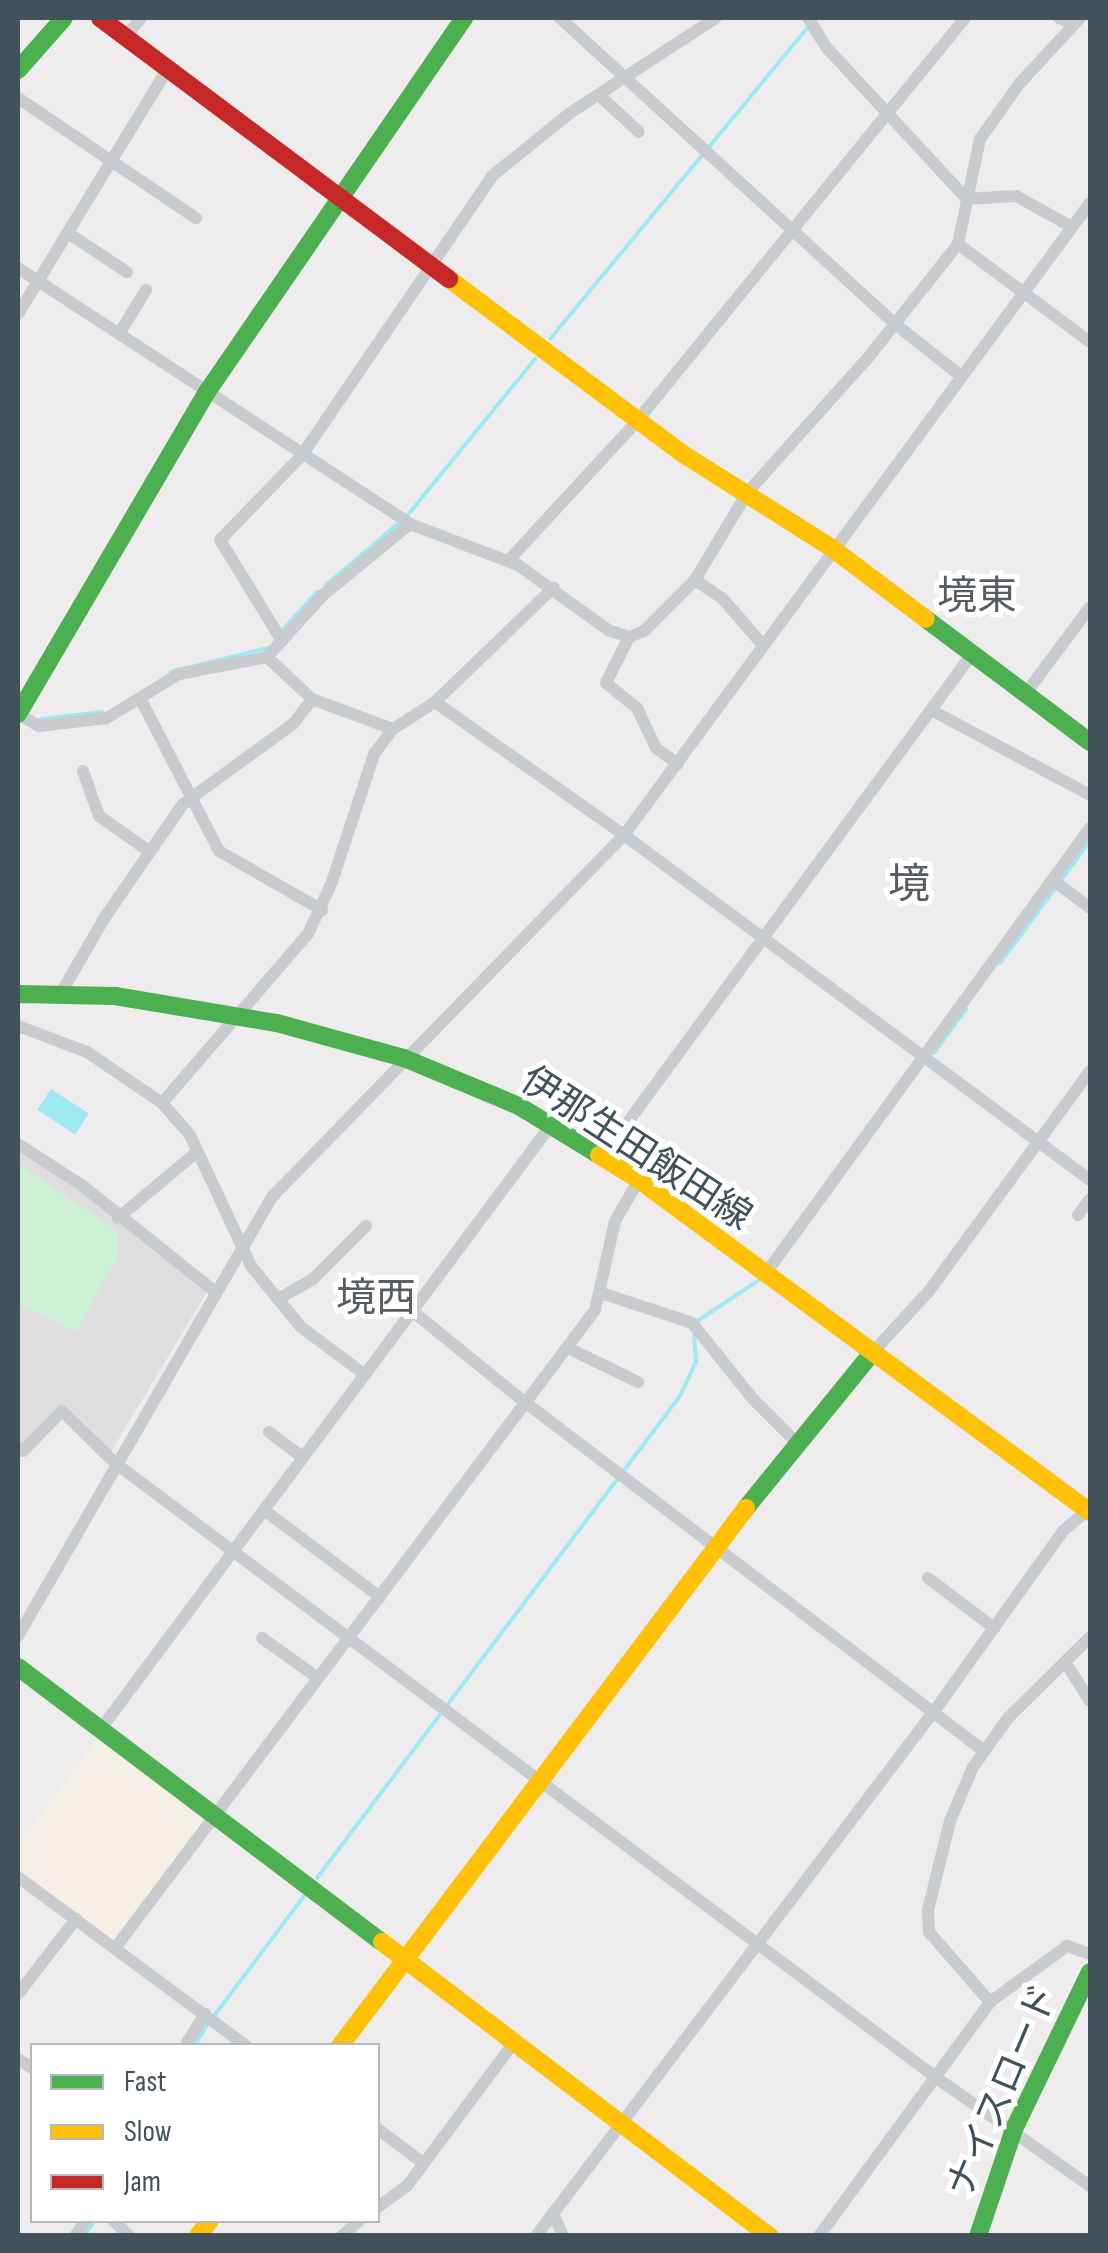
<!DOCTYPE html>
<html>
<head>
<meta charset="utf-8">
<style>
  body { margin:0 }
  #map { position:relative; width:1108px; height:2253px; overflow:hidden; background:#eeeced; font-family:"Sofia Sans Condensed","Noto Sans JP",sans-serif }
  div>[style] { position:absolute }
  .commercial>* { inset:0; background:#f6efe6 }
  .education>* { inset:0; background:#dfdddf }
  .green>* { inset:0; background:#cef0d7 }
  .water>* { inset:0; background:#9eeaf2; transform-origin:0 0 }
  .stream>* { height:4px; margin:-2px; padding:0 2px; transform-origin:2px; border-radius:2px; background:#9eeaf2 }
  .street>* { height:12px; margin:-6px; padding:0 6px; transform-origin:6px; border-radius:6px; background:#c8ccce }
  .fast>* { height:18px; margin:-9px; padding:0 9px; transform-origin:9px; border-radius:9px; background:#4caf50 }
  .slow>* { height:18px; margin:-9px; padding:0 9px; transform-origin:9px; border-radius:9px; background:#ffc107 }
  .jam>* { height:18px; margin:-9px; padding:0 9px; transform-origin:9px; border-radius:9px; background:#c62828 }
  span { translate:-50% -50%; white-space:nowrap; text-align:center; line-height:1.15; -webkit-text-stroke:10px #fff; paint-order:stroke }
  .street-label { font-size:38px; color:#42525b }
  .neighbourhood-label { font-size:40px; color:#585d61 }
  .quarter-label { font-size:42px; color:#585d61 }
  .frame { position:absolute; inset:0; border:20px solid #42525b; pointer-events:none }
  .legend { position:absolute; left:30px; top:2043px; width:350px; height:180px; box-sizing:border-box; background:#fff; border:2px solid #b3babd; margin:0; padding:12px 18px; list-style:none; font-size:30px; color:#42525b }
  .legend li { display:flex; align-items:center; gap:20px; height:50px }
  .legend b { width:50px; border:2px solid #b3babd }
</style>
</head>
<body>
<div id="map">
  <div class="commercial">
    <i style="clip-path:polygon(97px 1740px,207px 1822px,116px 1943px,18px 1872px,18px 1846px)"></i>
  </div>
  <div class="education">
    <i style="clip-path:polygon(18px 1148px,78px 1188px,208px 1290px,111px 1452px,60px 1405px,21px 1447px,18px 1444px)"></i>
  </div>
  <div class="green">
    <i style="clip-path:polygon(18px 1163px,117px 1231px,118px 1256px,76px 1332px,18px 1303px)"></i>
  </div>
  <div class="water">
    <i style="left:51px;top:1089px;width:45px;height:25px;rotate:33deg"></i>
  </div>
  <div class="stream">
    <i style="left:550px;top:339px;width:417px;rotate:-50.4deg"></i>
    <i style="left:325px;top:586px;width:108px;rotate:-40.5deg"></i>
    <i style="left:407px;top:516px;width:203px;rotate:-50.8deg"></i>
    <i style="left:280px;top:633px;width:55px;rotate:-47.9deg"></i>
    <i style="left:171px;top:672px;width:99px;rotate:-14deg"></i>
    <i style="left:41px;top:719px;width:62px;rotate:-6.4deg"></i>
    <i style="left:1000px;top:963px;width:152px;rotate:-53.6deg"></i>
    <i style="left:934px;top:1053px;width:54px;rotate:-54deg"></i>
    <i style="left:696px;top:1322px;width:76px;rotate:-33.7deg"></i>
    <i style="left:317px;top:1878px;width:603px;rotate:-53.02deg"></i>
    <i style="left:680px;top:1396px;width:38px;rotate:-65deg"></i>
    <i style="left:696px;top:1362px;width:27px;rotate:-94deg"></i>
    <i style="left:214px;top:2016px;width:150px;rotate:-53.1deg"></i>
    <i style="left:194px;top:2046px;width:26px;rotate:-58deg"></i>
    <i style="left:84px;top:2236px;width:19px;rotate:-55deg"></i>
  </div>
  <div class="street">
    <i style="left:560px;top:18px;width:454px;rotate:42.4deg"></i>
    <i style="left:895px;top:324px;width:84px;rotate:38.2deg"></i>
    <i style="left:808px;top:18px;width:36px;rotate:58deg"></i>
    <i style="left:827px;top:48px;width:206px;rotate:47.2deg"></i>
    <i style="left:1059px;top:18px;width:15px;rotate:23deg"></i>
    <i style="left:125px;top:37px;width:25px;rotate:-50deg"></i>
    <i style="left:599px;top:95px;width:54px;rotate:42.8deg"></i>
    <i style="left:18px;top:98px;width:215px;rotate:34deg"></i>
    <i style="left:967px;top:199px;width:49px;rotate:-3.5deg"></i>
    <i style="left:1016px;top:196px;width:64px;rotate:29deg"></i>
    <i style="left:68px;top:233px;width:71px;rotate:33.5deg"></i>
    <i style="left:958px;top:244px;width:164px;rotate:36.6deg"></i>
    <i style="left:18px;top:268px;width:468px;rotate:33.1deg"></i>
    <i style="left:410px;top:524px;width:116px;rotate:20.8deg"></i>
    <i style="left:518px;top:565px;width:111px;rotate:35.8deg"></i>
    <i style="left:608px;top:630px;width:22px;rotate:18deg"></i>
    <i style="left:629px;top:637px;width:51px;rotate:116.6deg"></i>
    <i style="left:606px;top:683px;width:40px;rotate:39deg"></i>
    <i style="left:637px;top:708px;width:44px;rotate:64.6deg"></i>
    <i style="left:656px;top:748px;width:27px;rotate:36deg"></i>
    <i style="left:18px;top:314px;width:288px;rotate:-58.6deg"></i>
    <i style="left:119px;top:334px;width:52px;rotate:-58.5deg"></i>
    <i style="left:508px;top:561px;width:190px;rotate:-47.3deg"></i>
    <i style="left:637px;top:421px;width:520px;rotate:-50.86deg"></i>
    <i style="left:695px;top:580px;width:32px;rotate:34deg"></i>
    <i style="left:722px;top:598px;width:62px;rotate:48.9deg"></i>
    <i style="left:629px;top:637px;width:16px;rotate:-22deg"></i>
    <i style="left:644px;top:631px;width:72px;rotate:-45deg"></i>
    <i style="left:695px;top:580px;width:101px;rotate:-59.1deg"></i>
    <i style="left:747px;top:493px;width:180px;rotate:-48.2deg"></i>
    <i style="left:867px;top:359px;width:147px;rotate:-51.6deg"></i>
    <i style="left:958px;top:244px;width:107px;rotate:-78.2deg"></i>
    <i style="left:980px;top:139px;width:69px;rotate:-54.5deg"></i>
    <i style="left:1020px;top:83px;width:88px;rotate:-47.3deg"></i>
    <i style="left:282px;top:641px;width:119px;rotate:-121.5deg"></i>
    <i style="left:220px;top:540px;width:118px;rotate:-46deg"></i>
    <i style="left:302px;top:455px;width:338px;rotate:-55.7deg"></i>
    <i style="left:492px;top:176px;width:100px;rotate:-38.9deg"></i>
    <i style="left:570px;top:113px;width:174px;rotate:-33.1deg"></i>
    <i style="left:267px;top:657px;width:62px;rotate:43deg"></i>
    <i style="left:312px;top:699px;width:86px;rotate:20.3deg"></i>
    <i style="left:1026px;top:693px;width:107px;rotate:-53.3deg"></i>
    <i style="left:140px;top:698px;width:172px;rotate:62.7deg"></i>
    <i style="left:219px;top:851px;width:119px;rotate:29.8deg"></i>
    <i style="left:435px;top:702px;width:165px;rotate:-44deg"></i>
    <i style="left:931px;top:710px;width:180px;rotate:28.1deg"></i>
    <i style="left:18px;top:714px;width:24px;rotate:30deg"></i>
    <i style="left:39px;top:726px;width:68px;rotate:-6.7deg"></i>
    <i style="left:107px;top:718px;width:84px;rotate:-31.4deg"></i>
    <i style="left:179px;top:674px;width:90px;rotate:-10.9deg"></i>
    <i style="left:267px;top:657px;width:84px;rotate:-47.9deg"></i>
    <i style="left:323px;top:595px;width:112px;rotate:-39.2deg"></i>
    <i style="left:83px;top:771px;width:48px;rotate:70.4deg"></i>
    <i style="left:99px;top:816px;width:61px;rotate:35deg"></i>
    <i style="left:1053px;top:880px;width:46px;rotate:37.1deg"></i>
    <i style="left:61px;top:993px;width:88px;rotate:-59.9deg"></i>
    <i style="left:105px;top:917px;width:137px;rotate:-55.4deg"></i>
    <i style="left:183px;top:804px;width:137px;rotate:-36.1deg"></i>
    <i style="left:294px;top:723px;width:30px;rotate:-53deg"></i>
    <i style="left:18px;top:1026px;width:74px;rotate:20.6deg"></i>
    <i style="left:87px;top:1052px;width:91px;rotate:34.2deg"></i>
    <i style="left:162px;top:1103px;width:43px;rotate:48.8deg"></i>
    <i style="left:190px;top:1135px;width:145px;rotate:65deg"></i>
    <i style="left:251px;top:1266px;width:79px;rotate:50.7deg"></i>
    <i style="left:301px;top:1327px;width:79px;rotate:36.7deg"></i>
    <i style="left:162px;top:1103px;width:223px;rotate:-49.2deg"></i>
    <i style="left:308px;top:934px;width:57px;rotate:-65.2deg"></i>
    <i style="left:332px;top:882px;width:135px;rotate:-71.8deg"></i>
    <i style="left:374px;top:754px;width:31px;rotate:-53deg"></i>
    <i style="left:393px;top:729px;width:50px;rotate:-32.7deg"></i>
    <i style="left:435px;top:702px;width:231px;rotate:35.1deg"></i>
    <i style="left:624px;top:835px;width:580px;rotate:36.51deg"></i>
    <i style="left:18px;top:1144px;width:77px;rotate:32.9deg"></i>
    <i style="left:83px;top:1186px;width:168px;rotate:38.7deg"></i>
    <i style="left:603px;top:1156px;width:623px;rotate:-53.68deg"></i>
    <i style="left:1078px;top:1215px;width:20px;rotate:-53deg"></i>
    <i style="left:118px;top:1218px;width:103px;rotate:-39.9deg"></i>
    <i style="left:766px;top:1273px;width:550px;rotate:-53.94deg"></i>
    <i style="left:601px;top:1293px;width:96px;rotate:18.2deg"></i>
    <i style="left:692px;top:1323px;width:99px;rotate:51.2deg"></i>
    <i style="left:754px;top:1400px;width:59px;rotate:45deg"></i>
    <i style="left:278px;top:1299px;width:40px;rotate:-29.7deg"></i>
    <i style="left:313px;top:1279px;width:75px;rotate:-45deg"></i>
    <i style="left:411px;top:1310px;width:148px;rotate:39deg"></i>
    <i style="left:526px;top:1403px;width:575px;rotate:37.23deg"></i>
    <i style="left:568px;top:1348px;width:78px;rotate:25.9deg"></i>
    <i style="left:873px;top:1352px;width:83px;rotate:-47.4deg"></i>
    <i style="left:929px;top:1291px;width:273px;rotate:-53.8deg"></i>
    <i style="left:269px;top:1432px;width:41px;rotate:37.1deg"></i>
    <i style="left:18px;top:1447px;width:6px;rotate:39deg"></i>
    <i style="left:23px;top:1451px;width:56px;rotate:-45.7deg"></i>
    <i style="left:62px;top:1411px;width:74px;rotate:44.5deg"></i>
    <i style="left:115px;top:1463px;width:1023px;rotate:36.81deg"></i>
    <i style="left:934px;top:2076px;width:191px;rotate:35.2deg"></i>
    <i style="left:264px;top:1510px;width:145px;rotate:36.9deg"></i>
    <i style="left:928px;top:1578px;width:83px;rotate:37.1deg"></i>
    <i style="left:18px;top:1636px;width:507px;rotate:-59.95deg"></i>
    <i style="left:272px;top:1197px;width:505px;rotate:-45.8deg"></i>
    <i style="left:624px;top:835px;width:785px;rotate:-53.6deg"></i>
    <i style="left:262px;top:1638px;width:69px;rotate:35.5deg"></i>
    <i style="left:1065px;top:1662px;width:46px;rotate:57.3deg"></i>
    <i style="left:100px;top:1730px;width:755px;rotate:-53.3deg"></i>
    <i style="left:18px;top:1877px;width:284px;rotate:36.5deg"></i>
    <i style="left:116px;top:1947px;width:797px;rotate:-53.06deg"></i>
    <i style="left:595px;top:1310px;width:91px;rotate:-77.3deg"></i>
    <i style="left:615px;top:1221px;width:48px;rotate:-59.7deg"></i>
    <i style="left:18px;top:1994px;width:95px;rotate:-52.3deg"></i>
    <i style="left:990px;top:2002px;width:93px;rotate:-131.1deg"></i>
    <i style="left:929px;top:1932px;width:22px;rotate:-93deg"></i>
    <i style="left:928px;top:1910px;width:92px;rotate:-76.1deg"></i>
    <i style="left:950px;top:1821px;width:59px;rotate:-66.9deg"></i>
    <i style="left:973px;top:1767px;width:60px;rotate:-54.5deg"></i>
    <i style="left:1008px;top:1718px;width:115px;rotate:-44.6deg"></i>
    <i style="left:185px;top:2046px;width:38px;rotate:-58deg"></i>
    <i style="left:18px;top:2059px;width:17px;rotate:33deg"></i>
    <i style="left:378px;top:2129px;width:56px;rotate:37.1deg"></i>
    <i style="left:378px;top:2207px;width:36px;rotate:-36deg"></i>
    <i style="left:407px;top:2186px;width:181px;rotate:-53.3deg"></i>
    <i style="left:553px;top:2213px;width:25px;rotate:67deg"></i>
    <i style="left:113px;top:2220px;width:23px;rotate:45deg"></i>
    <i style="left:75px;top:2236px;width:19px;rotate:-55deg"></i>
    <i style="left:342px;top:2236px;width:24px;rotate:-42deg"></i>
    <i style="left:536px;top:2236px;width:660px;rotate:-52.82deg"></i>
    <i style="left:935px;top:1710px;width:220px;rotate:-54.4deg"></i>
    <i style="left:1063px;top:1531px;width:35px;rotate:-40deg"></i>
    <i style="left:819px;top:2236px;width:290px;rotate:-53.8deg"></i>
    <i style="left:990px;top:2002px;width:95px;rotate:-36deg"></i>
    <i style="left:1067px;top:1946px;width:24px;rotate:19deg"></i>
  </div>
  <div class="fast">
    <i style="left:18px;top:70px;width:69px;rotate:-48.5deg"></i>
    <i style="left:926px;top:619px;width:205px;rotate:36.9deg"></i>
    <i style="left:18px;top:714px;width:373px;rotate:-59.6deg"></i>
    <i style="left:207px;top:392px;width:454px;rotate:-55.5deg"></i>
    <i style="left:18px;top:994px;width:97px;rotate:1.2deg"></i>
    <i style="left:115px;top:996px;width:164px;rotate:9.5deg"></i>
    <i style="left:277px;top:1023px;width:132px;rotate:15.4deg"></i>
    <i style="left:404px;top:1058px;width:125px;rotate:22.7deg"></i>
    <i style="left:519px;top:1106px;width:94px;rotate:31.5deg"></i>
    <i style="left:746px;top:1508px;width:201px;rotate:-50.9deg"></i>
    <i style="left:18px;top:1667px;width:456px;rotate:37.1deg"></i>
    <i style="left:978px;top:2236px;width:113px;rotate:-71.4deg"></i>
    <i style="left:1014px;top:2129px;width:174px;rotate:-64.2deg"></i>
  </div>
  <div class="slow">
    <i style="left:449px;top:279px;width:292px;rotate:36.8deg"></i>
    <i style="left:683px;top:454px;width:178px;rotate:32.3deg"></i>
    <i style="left:833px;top:549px;width:116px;rotate:37deg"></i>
    <i style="left:599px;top:1155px;width:47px;rotate:32deg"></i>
    <i style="left:639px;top:1180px;width:560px;rotate:36.36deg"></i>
    <i style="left:382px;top:1942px;width:487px;rotate:37.2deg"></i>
    <i style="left:340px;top:2046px;width:674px;rotate:-52.96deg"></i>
    <i style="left:198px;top:2236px;width:20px;rotate:-53deg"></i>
  </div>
  <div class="jam">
    <i style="left:100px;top:18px;width:436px;rotate:36.8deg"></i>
  </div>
  <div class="street-label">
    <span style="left:636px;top:1149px;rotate:33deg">伊那生田飯田線</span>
    <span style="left:1003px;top:2091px;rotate:-67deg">ナイスロード</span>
  </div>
  <div class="neighbourhood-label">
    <span style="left:977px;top:597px">境東</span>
    <span style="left:376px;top:1299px">境西</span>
  </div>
  <div class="quarter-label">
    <span style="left:909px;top:886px">境</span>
  </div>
  <div class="frame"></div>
  <ul class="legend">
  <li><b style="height:12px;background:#4caf50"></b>Fast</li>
  <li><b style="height:12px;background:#ffc107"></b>Slow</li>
  <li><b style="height:12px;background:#c62828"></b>Jam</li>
  </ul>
</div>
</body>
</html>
